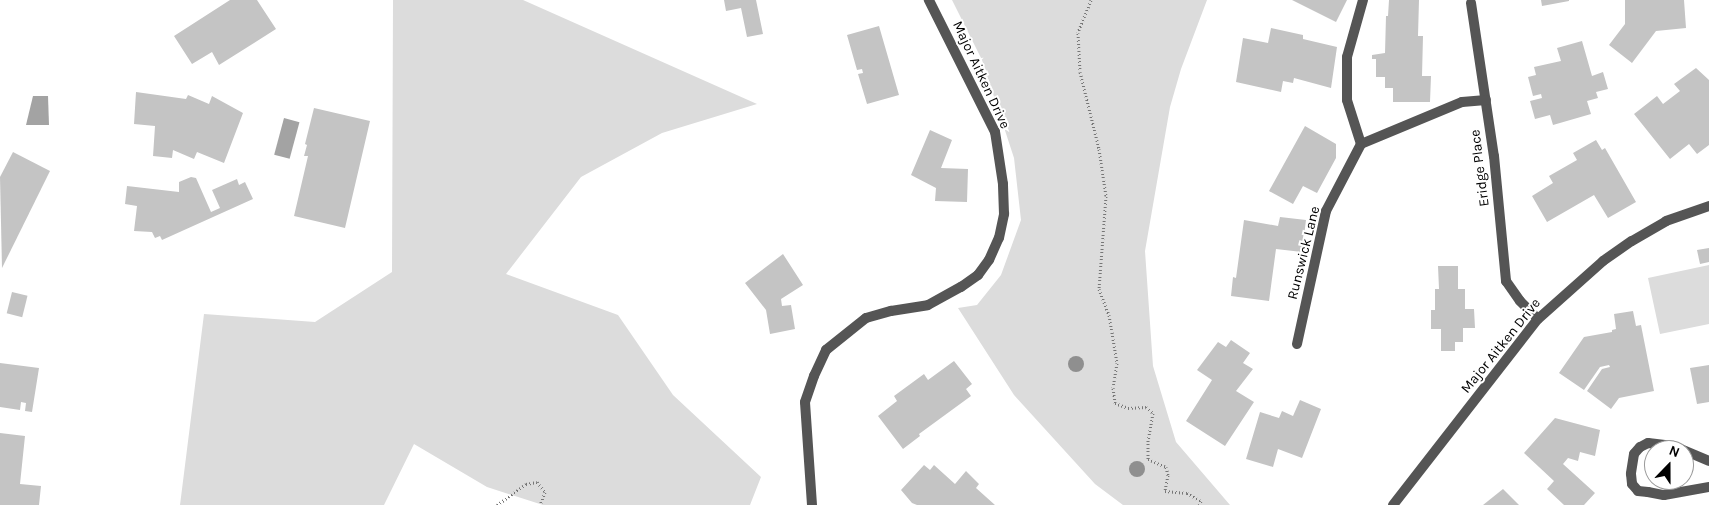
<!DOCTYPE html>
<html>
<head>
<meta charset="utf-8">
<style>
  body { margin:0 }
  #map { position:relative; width:1709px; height:505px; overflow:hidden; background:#fff; font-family:Karla,sans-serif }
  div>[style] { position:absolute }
  .green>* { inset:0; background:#dcdcdc }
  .water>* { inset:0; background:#a3a3a3; transform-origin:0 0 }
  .building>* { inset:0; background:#c4c4c4; transform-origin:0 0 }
  .path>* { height:3px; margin-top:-1.5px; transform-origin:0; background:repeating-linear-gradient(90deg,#777 0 1px,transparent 0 3.5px) }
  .street>* { height:10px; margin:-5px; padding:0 5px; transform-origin:5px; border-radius:5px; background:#555 }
  .trees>* { width:16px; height:16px; margin:-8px; border-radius:50%; background:#8f8f8f }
  span { translate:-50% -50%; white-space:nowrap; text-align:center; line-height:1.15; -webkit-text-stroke:4px #fff; paint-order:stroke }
  .street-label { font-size:14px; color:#000 }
  .north { position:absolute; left:1644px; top:440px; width:50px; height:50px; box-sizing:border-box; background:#fff; border:1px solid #999; border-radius:50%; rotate:22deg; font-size:14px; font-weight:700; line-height:20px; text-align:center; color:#000 }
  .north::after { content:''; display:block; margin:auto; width:18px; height:22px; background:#000; clip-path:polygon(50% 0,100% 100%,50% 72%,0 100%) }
</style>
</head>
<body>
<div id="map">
  <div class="green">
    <i style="clip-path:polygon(393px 0,523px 0,757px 104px,662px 133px,581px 177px,506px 274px,618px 315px,673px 395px,761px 477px,750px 505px,543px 505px,487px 487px,414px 444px,384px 505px,180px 505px,204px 314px,315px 322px,392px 272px)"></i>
    <i style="clip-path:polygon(952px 0,1207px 0,1181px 69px,1170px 107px,1145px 251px,1153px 366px,1176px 442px,1230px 505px,1123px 505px,1095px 484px,1014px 395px,958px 308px,977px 305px,1001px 275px,1021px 220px,1014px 158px,982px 60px)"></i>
    <i style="clip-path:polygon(1709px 265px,1709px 324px,1660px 334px,1648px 278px)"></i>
  </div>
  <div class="water">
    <i style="clip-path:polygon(33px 96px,48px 96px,49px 125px,26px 125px)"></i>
    <i style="left:284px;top:118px;width:16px;height:38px;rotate:15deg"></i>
  </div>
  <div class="building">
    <i style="clip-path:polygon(230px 0,257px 0,276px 29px,219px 65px,212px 52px,192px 64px,174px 36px)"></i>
    <i style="clip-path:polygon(724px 0,756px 0,763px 34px,747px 37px,741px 8px,726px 11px)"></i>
    <i style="clip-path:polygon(1292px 0,1347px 0,1336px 22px)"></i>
    <i style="clip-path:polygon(1389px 0,1419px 0,1418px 36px,1423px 36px,1422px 76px,1431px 76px,1430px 102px,1393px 102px,1393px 88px,1385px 88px,1385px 77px,1376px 77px,1376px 59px,1372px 59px,1372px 55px,1385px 53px,1386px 16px,1388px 16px)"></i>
    <i style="clip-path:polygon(1541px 0,1569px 0,1569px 1px,1542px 6px)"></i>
    <i style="clip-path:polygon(1625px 0,1684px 0,1686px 28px,1656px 31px,1632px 63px,1609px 45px,1625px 24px)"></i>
    <i style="clip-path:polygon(879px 26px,899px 95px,867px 104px,858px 74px,863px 73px,862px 69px,857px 70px,847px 35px)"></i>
    <i style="clip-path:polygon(1271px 28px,1303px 35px,1303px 39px,1337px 47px,1331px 88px,1294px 78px,1293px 83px,1283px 81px,1281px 92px,1236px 82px,1243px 38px,1268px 43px)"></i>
    <i style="clip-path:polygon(1582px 41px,1592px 76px,1603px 72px,1608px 89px,1596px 92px,1598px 98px,1587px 101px,1591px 114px,1553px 125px,1550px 115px,1535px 119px,1530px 101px,1542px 98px,1541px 94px,1533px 96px,1528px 77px,1536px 75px,1534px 67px,1561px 61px,1557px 48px)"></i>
    <i style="clip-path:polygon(1696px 68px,1709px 80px,1709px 145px,1697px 154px,1689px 144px,1670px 159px,1634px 114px,1657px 96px,1663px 104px,1680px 91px,1674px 84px)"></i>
    <i style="clip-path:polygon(136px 92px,186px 99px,188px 95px,209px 104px,212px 96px,243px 113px,224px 163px,197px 152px,194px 159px,173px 150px,172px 158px,153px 156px,155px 126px,134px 124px)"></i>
    <i style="clip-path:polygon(314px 108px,370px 121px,345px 228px,294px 216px,308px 156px,304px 156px,307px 145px,305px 144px)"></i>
    <i style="clip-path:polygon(1305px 126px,1336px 144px,1336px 158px,1317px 193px,1303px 186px,1293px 204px,1269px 191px)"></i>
    <i style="clip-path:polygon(930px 130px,952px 140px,941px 168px,968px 169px,967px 202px,935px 201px,936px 188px,911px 175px)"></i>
    <i style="clip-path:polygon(1596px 140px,1602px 150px,1605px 148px,1636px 202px,1608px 218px,1594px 195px,1547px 222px,1532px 196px,1553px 183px,1549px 176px,1577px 160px,1573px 153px)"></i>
    <i style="clip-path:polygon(13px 152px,50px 171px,2px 268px,0 177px)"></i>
    <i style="clip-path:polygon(191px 177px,196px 178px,211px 212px,220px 208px,212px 190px,237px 179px,239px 185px,245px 182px,253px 199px,162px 240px,160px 236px,155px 238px,152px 232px,134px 231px,137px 206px,125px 204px,127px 186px,179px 192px,179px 182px)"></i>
    <i style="clip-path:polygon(1280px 217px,1306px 220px,1302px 252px,1276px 249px,1269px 301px,1231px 296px,1233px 277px,1236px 278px,1244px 220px,1278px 226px)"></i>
    <i style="clip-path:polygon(1709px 248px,1709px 262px,1700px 264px,1697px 250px)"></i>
    <i style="clip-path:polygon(783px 254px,803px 285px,781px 299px,782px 306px,791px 305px,795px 329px,770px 334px,766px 310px,745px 283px)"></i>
    <i style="clip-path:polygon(1438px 266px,1458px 266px,1458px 289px,1465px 289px,1465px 309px,1474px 309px,1475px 328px,1463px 328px,1463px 342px,1455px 342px,1455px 351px,1441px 351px,1441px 329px,1431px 329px,1431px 310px,1435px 310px,1435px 289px,1439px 289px)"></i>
    <i style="left:12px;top:292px;width:16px;height:22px;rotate:14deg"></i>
    <i style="clip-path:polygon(1633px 311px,1636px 326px,1641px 325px,1654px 391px,1619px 398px,1611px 409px,1587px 391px,1602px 369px,1610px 367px,1609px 365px,1600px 367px,1584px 390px,1559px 373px,1584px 337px,1612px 332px,1612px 330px,1616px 329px,1614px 314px)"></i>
    <i style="clip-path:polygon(1231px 340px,1250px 353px,1243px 363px,1253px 369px,1236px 391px,1254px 402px,1225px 446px,1186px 421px,1212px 380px,1197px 370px,1218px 342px,1226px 347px)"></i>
    <i style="clip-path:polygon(954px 361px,972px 384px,966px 389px,971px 396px,919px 434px,920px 436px,903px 449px,878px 416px,897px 401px,894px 396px,924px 374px,928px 380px)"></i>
    <i style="clip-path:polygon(0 363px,39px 368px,32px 412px,25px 411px,26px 403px,21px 402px,20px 410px,0 407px)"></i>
    <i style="clip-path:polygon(1709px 365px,1709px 402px,1697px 404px,1690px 368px)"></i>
    <i style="clip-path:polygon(1300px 400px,1321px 409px,1302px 458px,1278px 449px,1273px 467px,1246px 459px,1260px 412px,1279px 418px,1282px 411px,1293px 416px)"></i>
    <i style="clip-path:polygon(1555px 418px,1600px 430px,1595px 456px,1580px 452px,1578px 461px,1568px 458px,1563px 464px,1595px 493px,1584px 505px,1564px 505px,1547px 489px,1554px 481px,1524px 453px)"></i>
    <i style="clip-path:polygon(0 433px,25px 436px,20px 484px,41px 486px,39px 505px,0 505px)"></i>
    <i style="clip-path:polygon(924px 465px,930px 470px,934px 465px,955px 484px,966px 471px,979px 484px,976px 488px,995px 505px,917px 505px,912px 503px,901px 490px)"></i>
    <i style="clip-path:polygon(1503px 489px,1519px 505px,1483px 505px)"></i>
  </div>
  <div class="path">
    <i style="left:1091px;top:0;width:35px;rotate:112deg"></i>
    <i style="left:1078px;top:33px;width:39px;rotate:87deg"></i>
    <i style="left:1080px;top:72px;width:79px;rotate:76.1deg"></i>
    <i style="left:1099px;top:149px;width:48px;rotate:81.5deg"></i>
    <i style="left:1106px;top:196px;width:93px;rotate:94.3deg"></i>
    <i style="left:1099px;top:289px;width:28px;rotate:69deg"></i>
    <i style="left:1109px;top:315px;width:49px;rotate:80.5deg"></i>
    <i style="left:1117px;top:363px;width:25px;rotate:99deg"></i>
    <i style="left:1113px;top:388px;width:15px;rotate:82deg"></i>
    <i style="left:1115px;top:403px;width:14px;rotate:21deg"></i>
    <i style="left:1128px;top:408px;width:18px;rotate:-3deg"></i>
    <i style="left:1146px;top:407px;width:9px;rotate:41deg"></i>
    <i style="left:1153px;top:413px;width:27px;rotate:100deg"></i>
    <i style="left:1148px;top:440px;width:19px;rotate:90deg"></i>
    <i style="left:1148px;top:459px;width:20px;rotate:24deg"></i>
    <i style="left:1166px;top:467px;width:8px;rotate:76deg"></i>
    <i style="left:1168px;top:475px;width:16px;rotate:101deg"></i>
    <i style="left:1165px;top:491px;width:22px;rotate:5deg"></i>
    <i style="left:1187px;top:493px;width:16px;rotate:30deg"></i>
    <i style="left:1201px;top:501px;width:4px;rotate:117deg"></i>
    <i style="left:497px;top:505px;width:36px;rotate:-36deg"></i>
    <i style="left:526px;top:484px;width:11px;rotate:-10deg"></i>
    <i style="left:537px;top:482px;width:13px;rotate:51deg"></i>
    <i style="left:545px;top:492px;width:14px;rotate:111deg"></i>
  </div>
  <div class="street">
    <i style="left:1471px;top:3px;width:155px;rotate:81.5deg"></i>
    <i style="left:1494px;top:156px;width:126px;rotate:84.5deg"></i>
    <i style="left:1506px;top:281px;width:24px;rotate:55deg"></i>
    <i style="left:1520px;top:301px;width:25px;rotate:45deg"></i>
    <i style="left:1361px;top:144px;width:46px;rotate:-107.7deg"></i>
    <i style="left:1347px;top:100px;width:43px;rotate:-90deg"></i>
    <i style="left:1347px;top:57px;width:59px;rotate:-74.3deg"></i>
    <i style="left:1297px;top:344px;width:136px;rotate:-77.7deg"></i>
    <i style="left:1326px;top:211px;width:76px;rotate:-62.4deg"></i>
    <i style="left:1361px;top:144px;width:109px;rotate:-22.6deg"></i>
    <i style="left:1462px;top:102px;width:24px;rotate:-5deg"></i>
    <i style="left:1709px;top:461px;width:39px;rotate:-157deg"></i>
    <i style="left:1673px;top:446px;width:25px;rotate:-173deg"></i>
    <i style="left:1648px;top:443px;width:9px;rotate:153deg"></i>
    <i style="left:1640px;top:447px;width:9px;rotate:131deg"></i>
    <i style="left:1634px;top:454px;width:20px;rotate:99deg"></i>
    <i style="left:1631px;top:474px;width:10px;rotate:84deg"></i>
    <i style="left:1632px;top:484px;width:9px;rotate:49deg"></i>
    <i style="left:1638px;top:491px;width:10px;rotate:6deg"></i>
    <i style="left:1648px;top:492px;width:16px;rotate:11deg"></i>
    <i style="left:1664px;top:495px;width:46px;rotate:-10.1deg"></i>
    <i style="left:812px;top:505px;width:103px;rotate:-93.9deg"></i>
    <i style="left:805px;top:402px;width:28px;rotate:-71deg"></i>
    <i style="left:814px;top:376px;width:29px;rotate:-65deg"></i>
    <i style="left:826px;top:350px;width:51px;rotate:-38.7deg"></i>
    <i style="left:866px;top:318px;width:26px;rotate:-16deg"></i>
    <i style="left:891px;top:311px;width:37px;rotate:-9deg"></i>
    <i style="left:928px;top:305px;width:38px;rotate:-29deg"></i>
    <i style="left:961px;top:287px;width:21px;rotate:-35deg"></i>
    <i style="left:978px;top:275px;width:19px;rotate:-54deg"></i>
    <i style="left:989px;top:260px;width:24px;rotate:-66deg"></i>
    <i style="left:999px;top:238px;width:25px;rotate:-78deg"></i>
    <i style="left:1004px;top:214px;width:30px;rotate:-92deg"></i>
    <i style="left:1003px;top:184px;width:53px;rotate:-98.7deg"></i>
    <i style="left:995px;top:132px;width:148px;rotate:-116.6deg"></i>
    <i style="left:1393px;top:505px;width:236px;rotate:-52.1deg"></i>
    <i style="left:1538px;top:319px;width:87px;rotate:-41.7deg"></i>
    <i style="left:1603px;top:261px;width:35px;rotate:-35deg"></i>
    <i style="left:1632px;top:241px;width:39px;rotate:-30deg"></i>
    <i style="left:1666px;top:221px;width:46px;rotate:-19.2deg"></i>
  </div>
  <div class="trees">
    <i style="left:1076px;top:364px"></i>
    <i style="left:1137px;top:469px"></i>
  </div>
  <div class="street-label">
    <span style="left:981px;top:75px;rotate:65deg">Major Aitken Drive</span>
    <span style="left:1480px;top:168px;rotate:-97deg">Eridge Place</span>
    <span style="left:1304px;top:253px;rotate:-76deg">Runswick Lane</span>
    <span style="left:1501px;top:346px;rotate:-51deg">Major Aitken Drive</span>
  </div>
  <div class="north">N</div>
</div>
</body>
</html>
